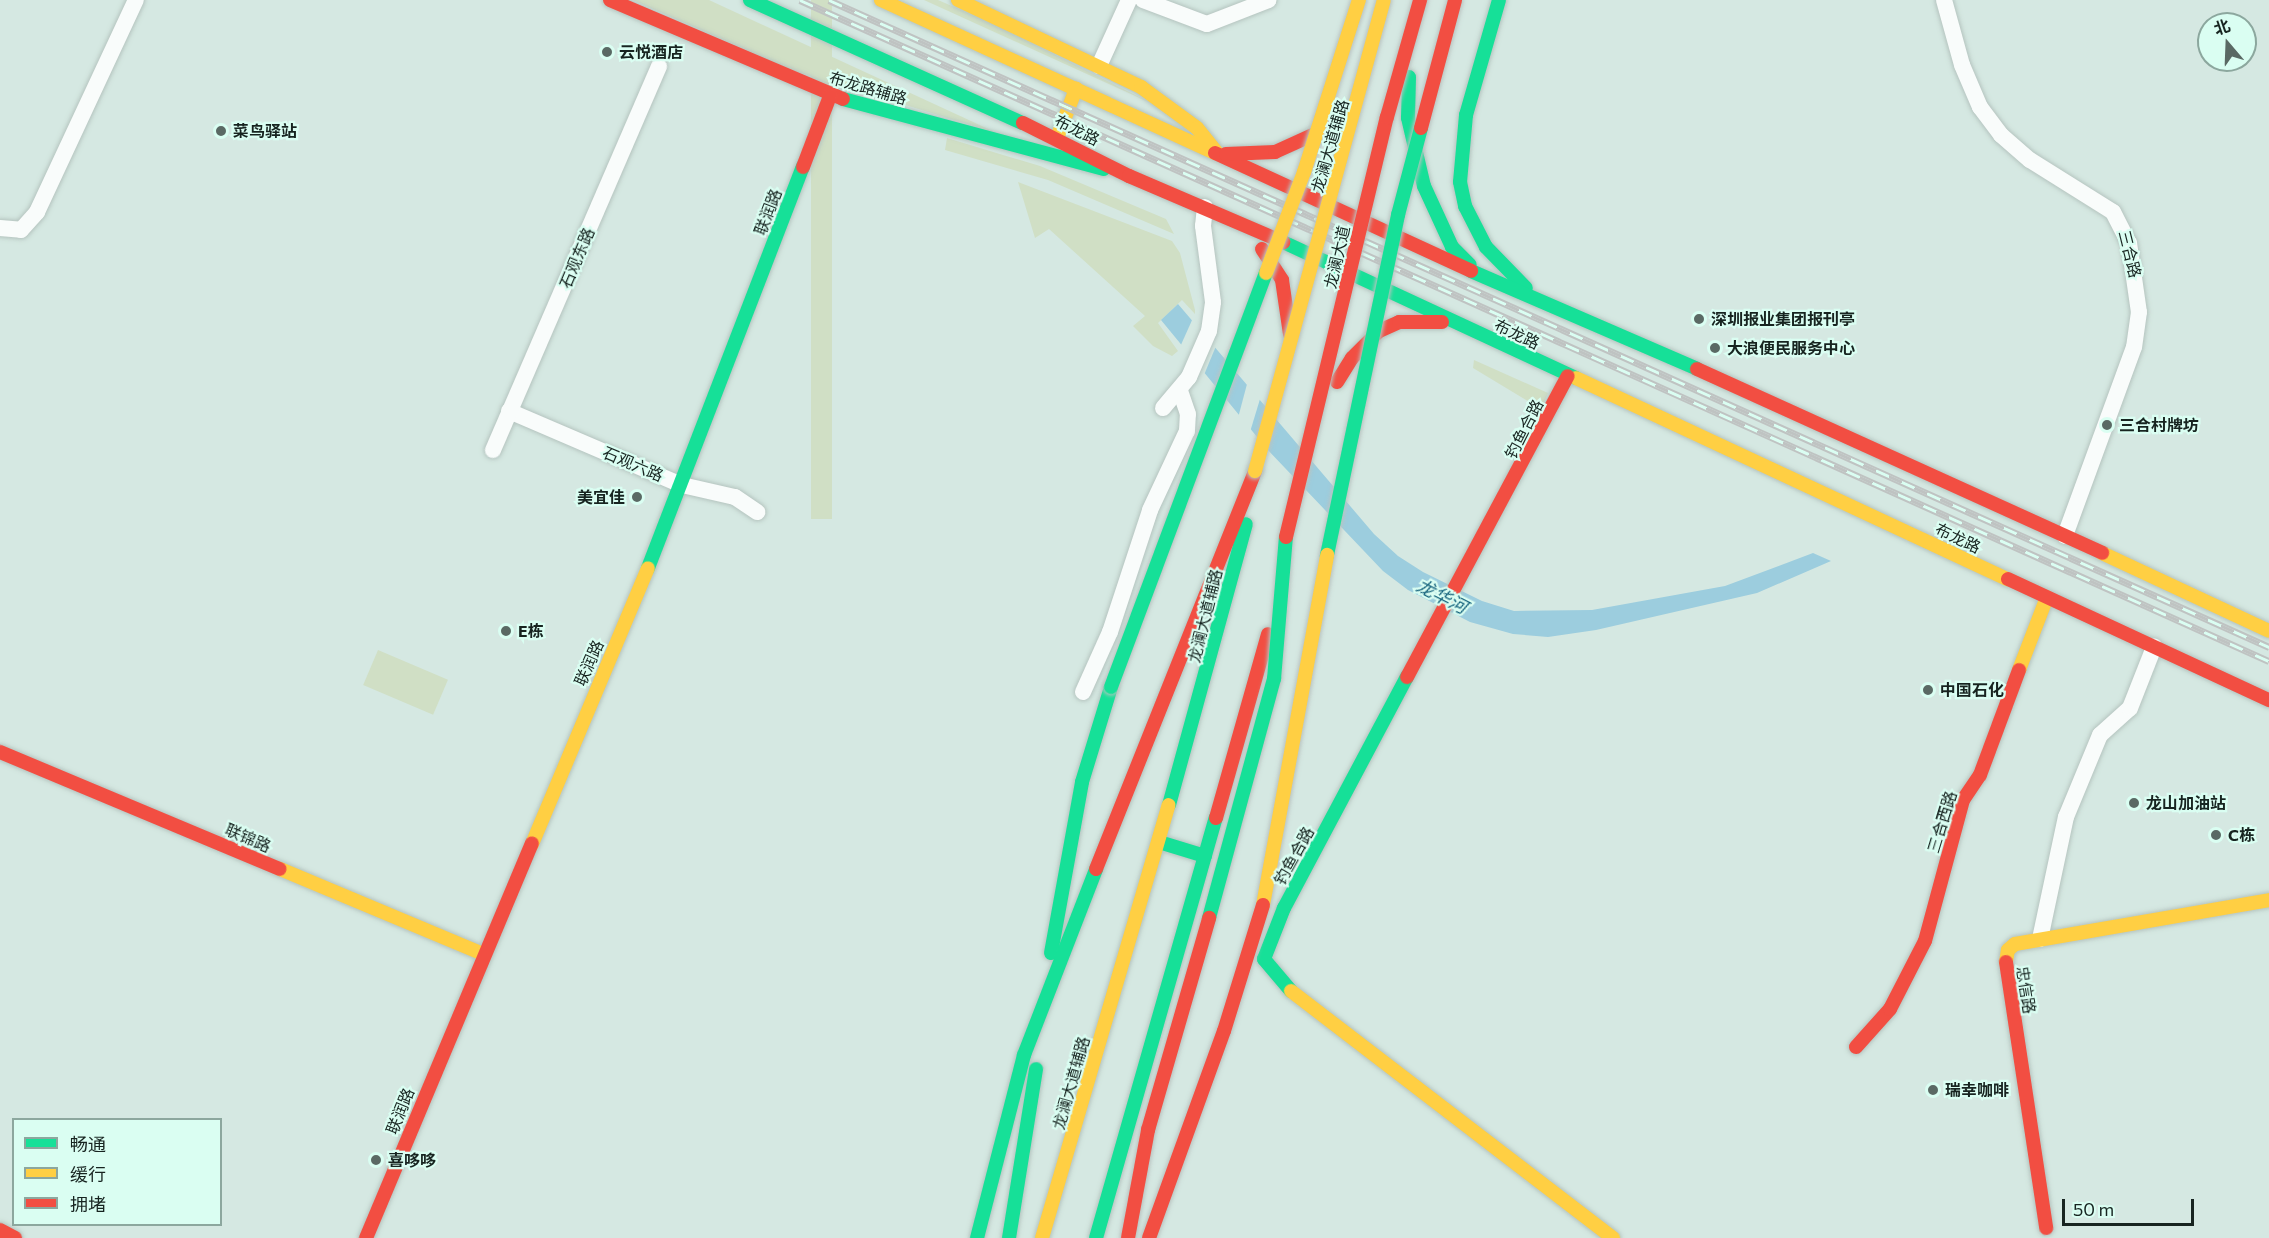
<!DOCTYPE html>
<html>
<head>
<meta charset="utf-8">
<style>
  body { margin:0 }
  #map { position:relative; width:2269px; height:1238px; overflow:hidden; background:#d5e8e2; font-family:Commissioner,"Noto Sans SC",sans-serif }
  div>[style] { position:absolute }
  .green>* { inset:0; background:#d0dfc5; transform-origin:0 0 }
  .water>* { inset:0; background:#9ccdde }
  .pier>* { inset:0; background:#d5e8e2 }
  .roads { filter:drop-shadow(0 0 2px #b5c4bf) drop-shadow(0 0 2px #b5c4bf) }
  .street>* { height:16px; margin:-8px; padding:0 8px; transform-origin:8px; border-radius:8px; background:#f9fcfb }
  .fast>* { height:14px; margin:-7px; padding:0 7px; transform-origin:7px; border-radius:7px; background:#16e098 }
  .slow>* { height:14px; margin:-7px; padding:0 7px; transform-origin:7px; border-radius:7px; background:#ffcf43 }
  .jam>* { height:14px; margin:-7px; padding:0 7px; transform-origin:7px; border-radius:7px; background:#f24e42 }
  .rail>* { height:7px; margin-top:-3.5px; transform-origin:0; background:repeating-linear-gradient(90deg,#dafef2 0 14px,#bfc3c2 0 28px); box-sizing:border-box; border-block:2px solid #bfc3c2 }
  .bridges { filter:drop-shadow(0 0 2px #b9c3c0) drop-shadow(0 0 2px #b9c3c0) }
  .fast-bridge>* { height:14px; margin:-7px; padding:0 7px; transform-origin:7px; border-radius:7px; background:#16e098 }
  .slow-bridge>* { height:14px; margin:-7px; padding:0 7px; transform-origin:7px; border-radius:7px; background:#ffcf43 }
  .jam-bridge>* { height:14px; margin:-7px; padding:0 7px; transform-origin:7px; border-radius:7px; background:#f24e42 }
  .dots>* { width:16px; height:16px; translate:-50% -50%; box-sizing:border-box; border:3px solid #dafef2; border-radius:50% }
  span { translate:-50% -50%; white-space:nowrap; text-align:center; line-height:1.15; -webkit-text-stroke:4.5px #dafef2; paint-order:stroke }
  .poi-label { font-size:16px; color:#172420; font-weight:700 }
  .left { translate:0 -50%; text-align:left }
  .right { translate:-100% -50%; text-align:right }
  .street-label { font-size:16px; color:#172420 }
  .water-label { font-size:18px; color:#0f5e79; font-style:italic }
  .legend { position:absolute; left:12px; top:1118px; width:210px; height:108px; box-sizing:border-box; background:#dafef2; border:2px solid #8ca79e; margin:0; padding:8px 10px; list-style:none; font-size:18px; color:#172420 }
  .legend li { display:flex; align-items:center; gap:12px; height:30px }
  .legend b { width:30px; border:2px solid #8ca79e }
  .north { position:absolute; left:2197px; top:12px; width:60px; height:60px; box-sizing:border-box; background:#dafef2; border:2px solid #8ca79e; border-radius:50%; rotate:341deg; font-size:16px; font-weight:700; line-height:24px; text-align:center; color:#172420 }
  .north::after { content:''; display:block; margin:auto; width:21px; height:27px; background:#5a6964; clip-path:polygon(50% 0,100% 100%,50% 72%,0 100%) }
  .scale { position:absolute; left:2062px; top:1199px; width:132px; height:27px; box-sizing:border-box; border:3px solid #172420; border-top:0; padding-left:8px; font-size:18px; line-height:21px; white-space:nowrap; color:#172420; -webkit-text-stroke:4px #dafef2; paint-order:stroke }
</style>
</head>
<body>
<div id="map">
  <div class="green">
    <i style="clip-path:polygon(633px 0,709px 0,997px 133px,794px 71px)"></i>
    <i style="left:811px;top:0;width:21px;height:519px"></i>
    <i style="clip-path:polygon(924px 0,938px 0,1000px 27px,1155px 105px)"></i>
    <i style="clip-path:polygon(947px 138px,1040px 166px,1166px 219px,1174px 234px,1048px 180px,945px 150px)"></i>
    <i style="clip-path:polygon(1018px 182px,1172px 241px,1180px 253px,1195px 310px,1195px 314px,1182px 300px,1158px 323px,1178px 351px,1172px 356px,1153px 346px,1133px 326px,1145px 316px,1049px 229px,1035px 238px)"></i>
    <i style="clip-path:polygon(1474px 360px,1548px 393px,1541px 409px,1473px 368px)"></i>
    <i style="left:378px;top:650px;width:76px;height:38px;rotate:23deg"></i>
  </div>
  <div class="water">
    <i style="clip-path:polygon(1178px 304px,1374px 534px,1398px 556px,1423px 572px,1482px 601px,1514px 611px,1592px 610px,1725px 586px,1813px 553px,1831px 561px,1757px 593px,1596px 630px,1548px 637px,1513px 634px,1470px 622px,1408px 590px,1383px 571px,1267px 449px,1161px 320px)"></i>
  </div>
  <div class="pier">
    <i style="clip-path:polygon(1193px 318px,1216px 346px,1204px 375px,1180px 347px)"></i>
    <i style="clip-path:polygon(1247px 384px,1260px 399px,1250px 432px,1238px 418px)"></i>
  </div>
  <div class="roads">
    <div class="street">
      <i style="left:1143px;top:0;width:68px;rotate:20.6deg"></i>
      <i style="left:1207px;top:24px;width:66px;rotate:-21.2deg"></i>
      <i style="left:1944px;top:0;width:67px;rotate:74.5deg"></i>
      <i style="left:1962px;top:65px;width:46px;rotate:66.8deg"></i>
      <i style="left:1980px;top:107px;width:35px;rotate:53deg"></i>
      <i style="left:2001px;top:135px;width:38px;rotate:41deg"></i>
      <i style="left:2030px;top:160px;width:98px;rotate:32.1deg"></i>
      <i style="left:2113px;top:212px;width:35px;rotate:63deg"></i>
      <i style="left:2129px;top:243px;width:70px;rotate:81.8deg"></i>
      <i style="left:2139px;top:312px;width:35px;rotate:98deg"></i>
      <i style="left:2134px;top:347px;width:201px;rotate:110.1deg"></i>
      <i style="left:1099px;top:66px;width:72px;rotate:-65.6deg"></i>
      <i style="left:0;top:228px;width:21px;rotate:5deg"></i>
      <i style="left:21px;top:230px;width:24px;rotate:-48deg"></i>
      <i style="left:37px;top:212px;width:234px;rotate:-65deg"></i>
      <i style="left:1163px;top:408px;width:40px;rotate:-50deg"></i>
      <i style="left:1189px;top:377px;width:50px;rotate:-66.5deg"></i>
      <i style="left:1209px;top:331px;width:29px;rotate:-82deg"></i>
      <i style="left:1213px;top:302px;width:77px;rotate:-97.5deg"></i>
      <i style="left:1203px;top:226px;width:19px;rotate:-84deg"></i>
      <i style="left:509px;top:411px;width:188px;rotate:23.2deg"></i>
      <i style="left:682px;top:485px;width:54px;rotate:12.8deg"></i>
      <i style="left:735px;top:497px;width:27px;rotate:34deg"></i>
      <i style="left:493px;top:450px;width:418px;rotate:-66.6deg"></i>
      <i style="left:1083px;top:692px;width:66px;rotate:-65.8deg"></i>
      <i style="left:1110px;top:632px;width:128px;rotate:-71.8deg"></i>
      <i style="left:1150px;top:510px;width:87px;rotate:-64.9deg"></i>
      <i style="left:1187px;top:431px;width:17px;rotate:-87deg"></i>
      <i style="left:1188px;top:414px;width:24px;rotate:-109deg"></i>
      <i style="left:2040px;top:939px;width:125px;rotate:-78deg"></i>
      <i style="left:2066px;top:817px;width:89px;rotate:-67.5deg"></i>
      <i style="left:2100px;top:735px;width:40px;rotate:-42deg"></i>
      <i style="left:2130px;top:708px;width:66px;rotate:-68.5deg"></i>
    </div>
    <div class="fast">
      <i style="left:750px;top:0;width:299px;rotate:24.3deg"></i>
      <i style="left:1499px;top:0;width:120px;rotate:106deg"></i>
      <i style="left:1466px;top:115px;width:67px;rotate:95.1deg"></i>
      <i style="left:1460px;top:182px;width:25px;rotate:78deg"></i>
      <i style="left:1465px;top:206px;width:46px;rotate:62.9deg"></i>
      <i style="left:1486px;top:247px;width:57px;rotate:45.7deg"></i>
      <i style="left:1409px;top:77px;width:41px;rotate:91.4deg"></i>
      <i style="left:1408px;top:118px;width:70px;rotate:76.8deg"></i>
      <i style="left:1424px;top:186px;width:67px;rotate:65.3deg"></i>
      <i style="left:1452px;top:247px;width:25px;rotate:45deg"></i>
      <i style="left:843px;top:99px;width:270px;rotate:15deg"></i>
      <i style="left:1283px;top:242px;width:323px;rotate:24.9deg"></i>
      <i style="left:1471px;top:271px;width:246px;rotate:23.4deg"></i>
      <i style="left:648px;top:568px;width:430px;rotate:-68.9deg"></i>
      <i style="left:1169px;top:805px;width:291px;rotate:-74.7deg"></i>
      <i style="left:1159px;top:842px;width:48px;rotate:16.9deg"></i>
      <i style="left:1051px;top:953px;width:174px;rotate:-79.7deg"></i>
      <i style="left:1082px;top:782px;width:99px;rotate:-73deg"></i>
      <i style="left:1291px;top:991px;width:42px;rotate:-130.2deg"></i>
      <i style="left:1264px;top:959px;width:55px;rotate:-68.6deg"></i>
      <i style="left:1284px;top:908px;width:262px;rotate:-62deg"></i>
      <i style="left:977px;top:1238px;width:189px;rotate:-75.6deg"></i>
      <i style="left:1024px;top:1055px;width:199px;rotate:-68.8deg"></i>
      <i style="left:1009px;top:1238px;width:171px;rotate:-80.9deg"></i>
      <i style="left:1096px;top:1238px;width:437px;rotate:-74.1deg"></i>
    </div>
    <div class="slow">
      <i style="left:881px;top:0;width:367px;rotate:24.6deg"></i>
      <i style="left:958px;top:0;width:203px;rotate:25.4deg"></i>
      <i style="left:1141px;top:87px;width:69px;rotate:36.2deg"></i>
      <i style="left:1197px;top:128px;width:32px;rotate:51deg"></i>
      <i style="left:1057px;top:138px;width:53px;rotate:-68.8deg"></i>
      <i style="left:1576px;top:378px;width:476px;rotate:25deg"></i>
      <i style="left:2102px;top:553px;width:184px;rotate:25deg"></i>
      <i style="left:2019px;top:670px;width:78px;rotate:-69deg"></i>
      <i style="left:532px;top:844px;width:299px;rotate:-67.2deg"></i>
      <i style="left:280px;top:869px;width:220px;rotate:22.7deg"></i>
      <i style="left:2006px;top:962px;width:12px;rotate:-81deg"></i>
      <i style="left:2008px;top:950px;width:9px;rotate:-41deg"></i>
      <i style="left:2015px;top:944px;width:258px;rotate:-9.8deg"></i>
      <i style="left:1291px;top:991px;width:406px;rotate:37.5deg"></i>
      <i style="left:1042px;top:1238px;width:451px;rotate:-73.7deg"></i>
    </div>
    <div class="jam">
      <i style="left:610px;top:0;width:253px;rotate:23deg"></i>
      <i style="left:1023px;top:123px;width:119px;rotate:26.6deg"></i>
      <i style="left:1129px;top:176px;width:168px;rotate:23.2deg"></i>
      <i style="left:1215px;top:153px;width:282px;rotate:24.7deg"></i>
      <i style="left:1226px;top:154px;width:49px;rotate:-2.3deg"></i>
      <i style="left:1275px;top:152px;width:58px;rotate:-24.4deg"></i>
      <i style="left:803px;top:167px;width:76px;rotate:-69.2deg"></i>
      <i style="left:1262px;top:249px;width:37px;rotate:57deg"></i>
      <i style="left:1282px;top:280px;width:55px;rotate:81.6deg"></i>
      <i style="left:1697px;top:369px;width:445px;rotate:24.4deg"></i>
      <i style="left:1337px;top:382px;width:28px;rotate:-58deg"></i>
      <i style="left:1352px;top:358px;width:38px;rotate:-45deg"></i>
      <i style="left:1379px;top:331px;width:22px;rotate:-24deg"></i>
      <i style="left:1399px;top:322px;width:43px"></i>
      <i style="left:2008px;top:579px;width:288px;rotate:24.9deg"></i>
      <i style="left:1407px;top:677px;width:341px;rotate:-61.9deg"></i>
      <i style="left:0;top:752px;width:303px;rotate:22.7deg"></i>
      <i style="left:1216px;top:818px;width:191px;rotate:-74.2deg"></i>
      <i style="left:1096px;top:869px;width:429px;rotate:-68.2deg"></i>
      <i style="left:2006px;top:962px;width:269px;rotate:81.4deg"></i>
      <i style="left:1856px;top:1047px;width:51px;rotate:-48.2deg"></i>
      <i style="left:1890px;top:1009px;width:76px;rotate:-62.8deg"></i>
      <i style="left:1925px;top:941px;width:146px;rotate:-74.9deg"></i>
      <i style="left:1963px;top:800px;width:30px;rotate:-56deg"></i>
      <i style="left:1980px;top:775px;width:112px;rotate:-69.6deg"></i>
      <i style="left:0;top:1230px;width:17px;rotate:28deg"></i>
      <i style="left:366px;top:1238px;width:428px;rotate:-67.2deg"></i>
    </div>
  </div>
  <div class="rail">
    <i style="left:800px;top:0;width:1611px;rotate:24.23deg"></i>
    <i style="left:829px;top:0;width:1579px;rotate:24.19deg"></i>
  </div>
  <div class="bridges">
    <div class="fast-bridge">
      <i style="left:1327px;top:555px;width:347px;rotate:-78.2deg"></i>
      <i style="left:1398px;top:215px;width:90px;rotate:-75.2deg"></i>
      <i style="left:1111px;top:687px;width:442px;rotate:-69.5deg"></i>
      <i style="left:1209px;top:918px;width:248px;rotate:-74.8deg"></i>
      <i style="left:1274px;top:679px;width:143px;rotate:-85.2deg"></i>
    </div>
    <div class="slow-bridge">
      <i style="left:1266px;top:273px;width:108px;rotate:-69.4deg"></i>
      <i style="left:1304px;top:172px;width:181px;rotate:-72.3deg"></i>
      <i style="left:1255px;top:471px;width:488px;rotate:-74.7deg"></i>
      <i style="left:1263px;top:905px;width:356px;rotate:-79.6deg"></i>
    </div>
    <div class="jam-bridge">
      <i style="left:1421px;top:128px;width:132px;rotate:-75.1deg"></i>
      <i style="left:1286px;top:537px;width:432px;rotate:-76.5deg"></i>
      <i style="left:1387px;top:117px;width:122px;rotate:-74.2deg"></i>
      <i style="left:1128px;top:1238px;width:110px;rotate:-79.5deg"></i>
      <i style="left:1148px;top:1130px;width:221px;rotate:-73.9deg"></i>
      <i style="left:1149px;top:1238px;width:220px;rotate:-70.1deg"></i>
      <i style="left:1224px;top:1031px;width:132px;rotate:-72.8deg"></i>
    </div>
  </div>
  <div class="dots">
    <i style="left:607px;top:52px;background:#5a6964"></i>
    <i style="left:221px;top:131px;background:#5a6964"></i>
    <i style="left:1699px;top:319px;background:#5a6964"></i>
    <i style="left:1715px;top:348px;background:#5a6964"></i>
    <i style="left:2107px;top:425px;background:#5a6964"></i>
    <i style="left:637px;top:497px;background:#5a6964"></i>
    <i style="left:506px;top:631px;background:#5a6964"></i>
    <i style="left:1928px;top:690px;background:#5a6964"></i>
    <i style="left:2134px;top:803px;background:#5a6964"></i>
    <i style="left:2216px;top:835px;background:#5a6964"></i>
    <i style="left:1933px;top:1090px;background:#5a6964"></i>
    <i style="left:376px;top:1160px;background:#5a6964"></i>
  </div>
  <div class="poi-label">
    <span class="left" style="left:619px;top:52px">云悦酒店</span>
    <span class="left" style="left:233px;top:131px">菜鸟驿站</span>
    <span class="left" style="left:1711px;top:319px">深圳报业集团报刊亭</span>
    <span class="left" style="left:1727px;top:348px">大浪便民服务中心</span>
    <span class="left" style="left:2119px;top:425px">三合村牌坊</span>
    <span class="right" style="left:625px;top:497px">美宜佳</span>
    <span class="left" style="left:518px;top:631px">E栋</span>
    <span class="left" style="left:1940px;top:690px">中国石化</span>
    <span class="left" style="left:2146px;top:803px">龙山加油站</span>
    <span class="left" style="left:2228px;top:835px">C栋</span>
    <span class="left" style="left:1945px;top:1090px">瑞幸咖啡</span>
    <span class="left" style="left:388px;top:1160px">喜哆哆</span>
  </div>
  <div class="street-label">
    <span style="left:868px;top:88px;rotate:16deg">布龙路辅路</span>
    <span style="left:1077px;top:130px;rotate:27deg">布龙路</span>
    <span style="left:1330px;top:146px;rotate:-74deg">龙澜大道辅路</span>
    <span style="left:768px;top:212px;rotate:-69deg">联润路</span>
    <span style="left:2130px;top:254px;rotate:76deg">三合路</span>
    <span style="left:1337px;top:257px;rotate:-77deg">龙澜大道</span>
    <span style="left:577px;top:258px;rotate:-67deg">石观东路</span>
    <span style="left:1517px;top:334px;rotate:25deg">布龙路</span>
    <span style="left:1524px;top:429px;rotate:-63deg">钓鱼合路</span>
    <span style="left:633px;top:464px;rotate:23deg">石观六路</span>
    <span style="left:1958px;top:538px;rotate:25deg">布龙路</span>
    <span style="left:1205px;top:616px;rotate:-76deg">龙澜大道辅路</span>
    <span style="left:589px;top:663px;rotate:-66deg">联润路</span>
    <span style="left:1942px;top:822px;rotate:-73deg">三合西路</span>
    <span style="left:248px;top:838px;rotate:23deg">联锦路</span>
    <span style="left:1294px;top:856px;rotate:-61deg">钓鱼合路</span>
    <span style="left:2026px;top:990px;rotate:81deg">忠信路</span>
    <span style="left:1071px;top:1083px;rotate:-74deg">龙澜大道辅路</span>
    <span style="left:400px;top:1111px;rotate:-68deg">联润路</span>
  </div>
  <div class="water-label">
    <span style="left:1442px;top:596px;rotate:27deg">龙华河</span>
  </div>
  <ul class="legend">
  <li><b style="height:8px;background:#16e098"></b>畅通</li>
  <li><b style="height:8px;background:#ffcf43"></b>缓行</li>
  <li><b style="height:8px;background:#f24e42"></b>拥堵</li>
  </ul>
  <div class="north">北</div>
  <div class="scale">50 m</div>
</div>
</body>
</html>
